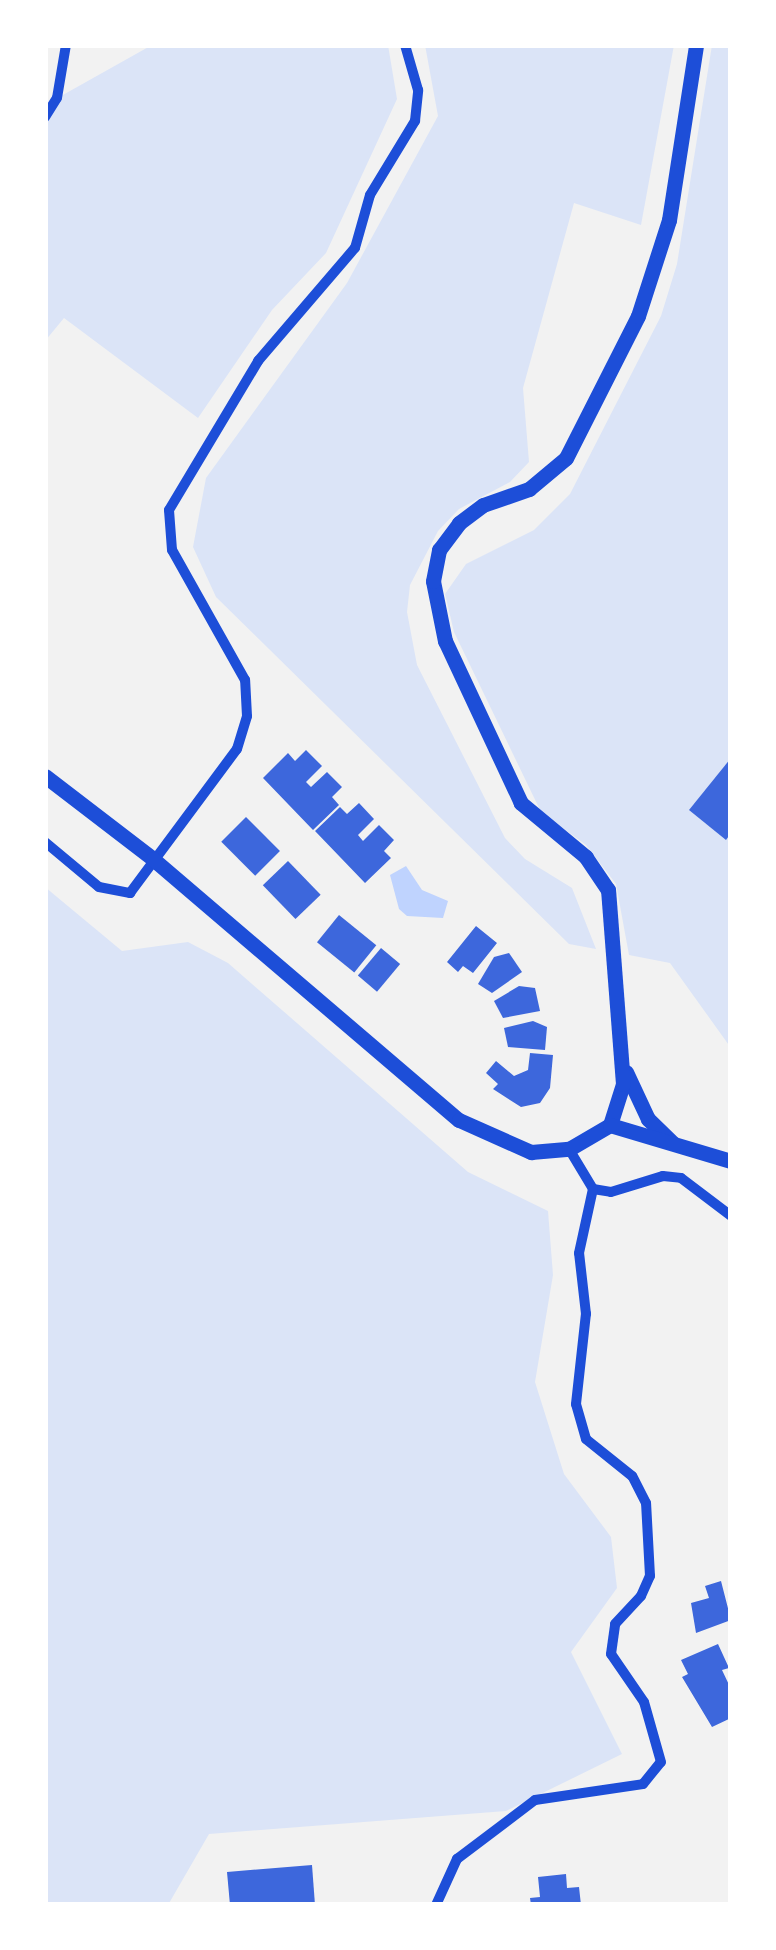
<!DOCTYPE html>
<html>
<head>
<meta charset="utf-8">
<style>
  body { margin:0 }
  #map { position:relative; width:776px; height:1950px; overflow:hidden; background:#f2f2f2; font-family:Cabin,sans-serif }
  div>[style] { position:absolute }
  .green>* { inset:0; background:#dbe4f7 }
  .water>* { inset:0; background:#bfd3fe }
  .building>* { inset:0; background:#3d67dc; transform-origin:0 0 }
  .minor>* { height:10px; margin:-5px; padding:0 5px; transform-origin:5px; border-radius:5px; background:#1d4ed8 }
  .secondary>* { height:15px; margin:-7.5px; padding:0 7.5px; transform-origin:7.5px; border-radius:7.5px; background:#1d4ed8 }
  span { translate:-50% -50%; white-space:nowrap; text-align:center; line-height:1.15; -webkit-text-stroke:8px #fff; paint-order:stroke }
  .frame { position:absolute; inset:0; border:48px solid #fff; pointer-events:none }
</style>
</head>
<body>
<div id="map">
  <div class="green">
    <i style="clip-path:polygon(152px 45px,388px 45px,397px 99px,326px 253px,272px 310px,198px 418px,64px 318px,45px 341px,45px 105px)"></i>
    <i style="clip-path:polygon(425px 45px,674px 45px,641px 225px,574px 203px,523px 388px,529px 462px,510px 482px,459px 509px,438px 531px,410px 585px,407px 612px,417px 665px,505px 838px,525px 859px,572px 888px,596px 949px,569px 944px,216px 597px,193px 547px,206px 478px,347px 283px,438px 116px)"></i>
    <i style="clip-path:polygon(712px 45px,731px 45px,731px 1048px,670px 963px,629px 955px,616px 884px,586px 845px,541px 812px,454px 632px,445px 594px,466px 564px,534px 530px,570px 494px,661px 316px,677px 264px)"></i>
    <i style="clip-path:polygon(45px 887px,122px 951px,188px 942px,228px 963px,468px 1172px,548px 1211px,553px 1275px,535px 1382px,564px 1474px,611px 1537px,617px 1588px,571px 1652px,622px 1754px,506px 1811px,209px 1834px,168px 1905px,45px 1905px)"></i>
  </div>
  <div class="water">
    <i style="clip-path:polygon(406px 866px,422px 890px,448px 901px,443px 918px,407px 916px,399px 909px,390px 875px)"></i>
  </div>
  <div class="building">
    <i style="clip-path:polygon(306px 750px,322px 766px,306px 782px,311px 787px,327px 772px,342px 787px,332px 797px,339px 805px,313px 830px,263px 778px,288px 753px,295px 761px)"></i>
    <i style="clip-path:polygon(731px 758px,731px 833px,726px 840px,689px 810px)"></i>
    <i style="clip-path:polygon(359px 803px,374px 819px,358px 835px,363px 841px,379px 825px,394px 840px,384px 851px,391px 858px,365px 883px,315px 831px,340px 807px,347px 814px)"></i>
    <i style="left:246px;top:817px;width:48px;height:35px;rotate:45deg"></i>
    <i style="left:288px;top:861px;width:47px;height:35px;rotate:46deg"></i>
    <i style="left:339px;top:915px;width:48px;height:35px;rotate:39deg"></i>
    <i style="clip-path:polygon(476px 926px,497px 943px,473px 973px,463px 966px,458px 972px,447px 962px)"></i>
    <i style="left:381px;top:948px;width:25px;height:36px;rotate:40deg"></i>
    <i style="clip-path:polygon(509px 953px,522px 972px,492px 993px,478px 984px,494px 957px)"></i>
    <i style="clip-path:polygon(519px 986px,535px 988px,540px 1011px,503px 1018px,494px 1001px)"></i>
    <i style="clip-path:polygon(533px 1021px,547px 1027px,545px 1050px,508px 1047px,504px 1028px)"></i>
    <i style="clip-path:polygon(530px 1053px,553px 1055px,550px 1088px,540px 1103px,521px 1107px,493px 1089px,498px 1084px,486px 1073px,496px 1061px,514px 1076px,528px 1070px)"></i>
    <i style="clip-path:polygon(721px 1581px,731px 1620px,696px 1633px,691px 1603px,709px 1598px,705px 1586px)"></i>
    <i style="clip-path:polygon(718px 1644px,729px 1668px,722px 1670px,731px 1689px,731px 1718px,712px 1727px,682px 1677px,688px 1674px,681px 1660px)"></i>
    <i style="clip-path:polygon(312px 1865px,315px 1905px,230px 1905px,227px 1872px)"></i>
    <i style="clip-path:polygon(566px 1874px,567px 1888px,579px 1887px,581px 1905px,531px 1905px,530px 1898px,540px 1897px,538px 1877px)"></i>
  </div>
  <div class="minor">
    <i style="left:45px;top:117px;width:22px;rotate:-58deg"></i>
    <i style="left:57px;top:98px;width:54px;rotate:-80.4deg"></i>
    <i style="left:45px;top:842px;width:70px;rotate:39.8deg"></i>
    <i style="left:99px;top:887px;width:32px;rotate:11deg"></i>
    <i style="left:130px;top:893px;width:179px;rotate:-53.4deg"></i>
    <i style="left:237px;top:749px;width:34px;rotate:-73deg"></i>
    <i style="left:247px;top:716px;width:36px;rotate:-93deg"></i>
    <i style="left:245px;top:680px;width:149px;rotate:-119.3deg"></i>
    <i style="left:172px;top:550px;width:40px;rotate:-94.3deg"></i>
    <i style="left:169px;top:510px;width:174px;rotate:-59.1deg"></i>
    <i style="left:258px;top:361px;width:149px;rotate:-49.4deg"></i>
    <i style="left:355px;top:248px;width:55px;rotate:-74.2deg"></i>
    <i style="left:370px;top:195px;width:87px;rotate:-58.7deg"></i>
    <i style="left:415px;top:121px;width:31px;rotate:-84deg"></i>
    <i style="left:418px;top:90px;width:47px;rotate:-106.1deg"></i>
    <i style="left:569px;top:1149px;width:47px;rotate:59deg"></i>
    <i style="left:593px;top:1189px;width:18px;rotate:9deg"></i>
    <i style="left:611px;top:1192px;width:54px;rotate:-17.1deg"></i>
    <i style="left:663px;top:1176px;width:18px;rotate:6deg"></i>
    <i style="left:681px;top:1178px;width:63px;rotate:37.2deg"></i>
    <i style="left:436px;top:1905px;width:51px;rotate:-65.5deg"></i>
    <i style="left:457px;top:1859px;width:98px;rotate:-37.1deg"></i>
    <i style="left:535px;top:1800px;width:109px;rotate:-8.4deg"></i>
    <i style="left:643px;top:1784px;width:28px;rotate:-51deg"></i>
    <i style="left:661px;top:1762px;width:62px;rotate:-105.8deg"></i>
    <i style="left:644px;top:1702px;width:58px;rotate:-124.5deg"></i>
    <i style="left:611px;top:1654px;width:30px;rotate:-82deg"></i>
    <i style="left:615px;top:1624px;width:38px;rotate:-47deg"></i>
    <i style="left:641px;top:1596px;width:22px;rotate:-66deg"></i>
    <i style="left:650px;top:1576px;width:73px;rotate:-93.1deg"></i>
    <i style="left:646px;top:1503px;width:30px;rotate:-117deg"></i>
    <i style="left:632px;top:1476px;width:59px;rotate:-141.2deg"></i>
    <i style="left:586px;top:1439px;width:36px;rotate:-106deg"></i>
    <i style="left:576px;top:1404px;width:91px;rotate:-83.7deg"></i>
    <i style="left:586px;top:1314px;width:61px;rotate:-96.5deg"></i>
    <i style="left:579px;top:1253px;width:66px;rotate:-77.7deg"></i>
  </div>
  <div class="secondary">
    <i style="left:45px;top:776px;width:136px;rotate:37.5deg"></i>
    <i style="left:153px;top:859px;width:402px;rotate:40.5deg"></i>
    <i style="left:459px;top:1120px;width:79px;rotate:24deg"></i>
    <i style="left:531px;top:1152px;width:38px;rotate:-5deg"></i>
    <i style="left:569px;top:1149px;width:48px;rotate:-30.3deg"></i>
    <i style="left:626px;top:1072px;width:52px;rotate:64.9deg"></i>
    <i style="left:648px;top:1119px;width:35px;rotate:44deg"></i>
    <i style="left:610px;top:1125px;width:43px;rotate:-72.4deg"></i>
    <i style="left:623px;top:1084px;width:195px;rotate:-94.4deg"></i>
    <i style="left:608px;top:890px;width:40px;rotate:-124deg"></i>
    <i style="left:586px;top:857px;width:85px;rotate:-140.3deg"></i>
    <i style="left:521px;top:803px;width:179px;rotate:-115.1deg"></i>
    <i style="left:445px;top:641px;width:61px;rotate:-101.3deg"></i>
    <i style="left:433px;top:581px;width:32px;rotate:-79deg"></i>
    <i style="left:439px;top:550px;width:34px;rotate:-53deg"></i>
    <i style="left:459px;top:523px;width:30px;rotate:-37deg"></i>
    <i style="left:483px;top:505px;width:49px;rotate:-19.2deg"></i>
    <i style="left:529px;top:489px;width:48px;rotate:-40deg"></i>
    <i style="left:566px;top:458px;width:159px;rotate:-63.1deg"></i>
    <i style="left:638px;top:316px;width:101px;rotate:-72.1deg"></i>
    <i style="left:669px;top:220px;width:177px;rotate:-81.2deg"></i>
    <i style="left:610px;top:1125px;width:126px;rotate:16.6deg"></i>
  </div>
  <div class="frame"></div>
</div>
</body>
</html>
